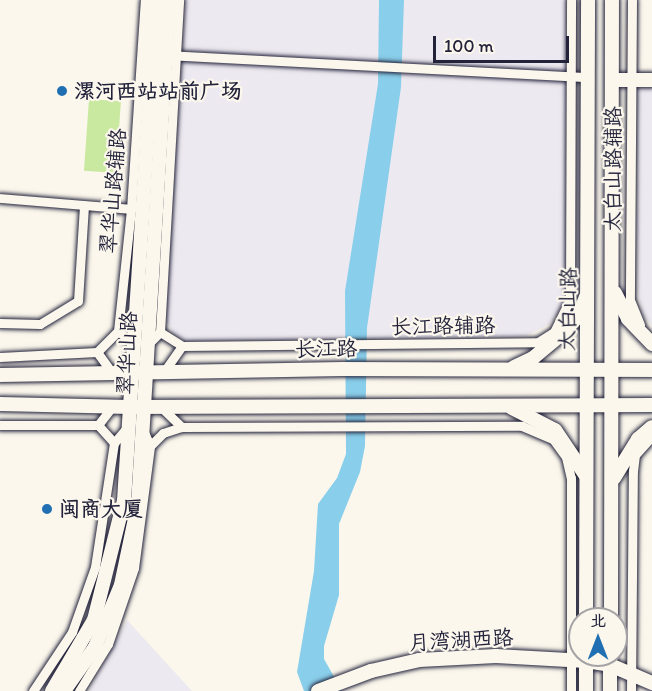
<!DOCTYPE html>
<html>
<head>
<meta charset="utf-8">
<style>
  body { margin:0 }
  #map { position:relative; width:652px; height:691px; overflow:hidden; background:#fbf7ec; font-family:Itim,"LXGW WenKai TC",sans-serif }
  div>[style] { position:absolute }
  .built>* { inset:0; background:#ede9f0 }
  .green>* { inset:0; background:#cae9a0; transform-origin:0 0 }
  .water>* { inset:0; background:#89ceea }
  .roads { filter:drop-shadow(0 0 2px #22223b) drop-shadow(0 0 2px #22223b) }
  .street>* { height:9px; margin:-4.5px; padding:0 4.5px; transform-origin:4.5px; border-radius:4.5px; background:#fbf7ec }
  .secondary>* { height:14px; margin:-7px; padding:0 7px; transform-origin:7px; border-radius:7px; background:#fbf7ec }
  .dots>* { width:16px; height:16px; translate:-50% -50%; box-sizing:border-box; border:3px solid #fbf7ec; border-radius:50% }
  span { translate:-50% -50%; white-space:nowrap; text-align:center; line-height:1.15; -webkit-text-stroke:4.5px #fbf7ec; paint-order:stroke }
  .poi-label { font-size:21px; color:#22223b; font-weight:700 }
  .left { translate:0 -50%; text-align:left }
  .street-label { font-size:21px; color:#22223b }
  .north { position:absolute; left:568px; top:607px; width:60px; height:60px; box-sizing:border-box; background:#fbf7ec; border:2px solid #a4a2a5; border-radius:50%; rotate:0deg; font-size:16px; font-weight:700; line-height:24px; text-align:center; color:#22223b }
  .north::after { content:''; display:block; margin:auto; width:21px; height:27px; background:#1f6fb2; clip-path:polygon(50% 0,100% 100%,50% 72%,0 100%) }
  .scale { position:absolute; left:433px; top:36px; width:136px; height:27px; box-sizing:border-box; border:3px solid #22223b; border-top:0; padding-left:8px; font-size:18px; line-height:21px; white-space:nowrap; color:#22223b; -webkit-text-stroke:4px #fbf7ec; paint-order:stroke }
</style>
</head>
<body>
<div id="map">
  <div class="built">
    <i style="clip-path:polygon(186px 0,566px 0,565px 300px,550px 324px,526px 336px,186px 341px,173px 333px,165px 319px)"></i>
    <i style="clip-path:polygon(637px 88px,652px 88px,652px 326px,643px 315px,638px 293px)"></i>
    <i style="clip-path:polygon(127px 620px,192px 691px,89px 691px)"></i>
  </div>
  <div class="green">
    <i style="left:89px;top:99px;width:32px;height:72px;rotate:4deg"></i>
  </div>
  <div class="water">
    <i style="clip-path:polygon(379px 0,404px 0,401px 87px,367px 328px,365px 446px,360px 472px,339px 524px,339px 595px,324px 646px,324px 659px,342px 691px,304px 691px,297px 672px,314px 571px,318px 504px,337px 478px,346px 454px,345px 291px,378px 84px)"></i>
  </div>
  <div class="roads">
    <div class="street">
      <i style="left:632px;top:0;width:300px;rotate:90.4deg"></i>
      <i style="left:630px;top:300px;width:27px;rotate:68deg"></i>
      <i style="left:166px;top:55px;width:423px;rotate:3deg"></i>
      <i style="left:0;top:198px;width:131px;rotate:4.8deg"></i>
      <i style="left:0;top:323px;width:40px;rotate:1.4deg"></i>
      <i style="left:40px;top:324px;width:44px;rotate:-31.2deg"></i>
      <i style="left:78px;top:301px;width:96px;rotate:-86.4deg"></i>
      <i style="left:160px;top:332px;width:26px;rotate:32deg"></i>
      <i style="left:132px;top:343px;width:18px;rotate:-139deg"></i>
      <i style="left:118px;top:331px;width:123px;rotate:-83.9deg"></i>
      <i style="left:131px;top:209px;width:209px;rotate:-86.2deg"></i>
      <i style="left:148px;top:344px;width:17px;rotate:-45deg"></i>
      <i style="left:160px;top:332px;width:333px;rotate:-86.7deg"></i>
      <i style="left:97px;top:352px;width:30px;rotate:-45deg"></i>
      <i style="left:0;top:357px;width:97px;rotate:-3deg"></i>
      <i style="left:97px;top:352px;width:26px;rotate:54deg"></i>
      <i style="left:163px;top:373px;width:33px;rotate:-55deg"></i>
      <i style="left:182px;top:346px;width:356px;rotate:-0.6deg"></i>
      <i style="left:538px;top:342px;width:19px;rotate:-32deg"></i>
      <i style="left:554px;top:332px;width:37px;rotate:-64deg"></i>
      <i style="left:570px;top:299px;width:299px;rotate:-89.8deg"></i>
      <i style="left:161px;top:407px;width:29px;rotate:44deg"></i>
      <i style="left:182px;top:427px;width:340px;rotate:-0.2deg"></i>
      <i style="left:522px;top:426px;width:34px;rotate:23deg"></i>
      <i style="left:553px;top:439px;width:22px;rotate:54deg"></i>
      <i style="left:566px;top:457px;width:22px;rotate:77deg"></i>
      <i style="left:571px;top:478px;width:213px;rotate:90deg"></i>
      <i style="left:0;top:425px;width:98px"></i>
      <i style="left:98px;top:425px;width:24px;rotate:-52deg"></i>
      <i style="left:98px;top:425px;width:24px;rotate:48deg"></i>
      <i style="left:150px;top:446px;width:18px;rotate:-45deg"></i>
      <i style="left:163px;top:433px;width:20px;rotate:-18deg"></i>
      <i style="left:33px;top:691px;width:71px;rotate:-56.5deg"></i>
      <i style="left:72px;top:632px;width:69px;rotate:-70.5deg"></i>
      <i style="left:95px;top:567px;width:125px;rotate:-81.3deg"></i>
      <i style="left:114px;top:443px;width:23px;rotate:-50deg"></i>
      <i style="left:79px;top:691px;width:55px;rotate:-58.3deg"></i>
      <i style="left:108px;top:644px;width:80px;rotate:-71.1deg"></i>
      <i style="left:134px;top:568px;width:123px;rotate:-82.5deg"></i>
      <i style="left:150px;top:446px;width:15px;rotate:-113deg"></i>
      <i style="left:631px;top:691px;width:220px;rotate:-89.5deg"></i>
      <i style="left:633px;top:471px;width:16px;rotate:-83deg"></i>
      <i style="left:635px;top:455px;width:25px;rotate:-48deg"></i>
    </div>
    <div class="secondary">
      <i style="left:613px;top:80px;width:39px"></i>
      <i style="left:615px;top:293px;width:29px;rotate:63deg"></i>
      <i style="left:628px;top:319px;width:35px;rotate:46deg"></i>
      <i style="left:514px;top:367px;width:21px;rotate:-25deg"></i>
      <i style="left:533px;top:358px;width:38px;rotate:-40deg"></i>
      <i style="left:562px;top:334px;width:25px;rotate:-48deg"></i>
      <i style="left:579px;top:315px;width:19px;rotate:-69deg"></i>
      <i style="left:0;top:375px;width:343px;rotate:-1deg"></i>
      <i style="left:343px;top:369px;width:309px;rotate:0.2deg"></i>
      <i style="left:0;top:404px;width:130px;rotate:1.3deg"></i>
      <i style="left:130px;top:407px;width:522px;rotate:-0.22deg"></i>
      <i style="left:512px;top:408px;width:48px;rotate:27.1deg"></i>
      <i style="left:555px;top:430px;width:55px;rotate:56deg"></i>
      <i style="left:614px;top:478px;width:46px;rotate:-58.4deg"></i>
      <i style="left:638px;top:439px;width:18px;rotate:-41deg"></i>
      <i style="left:586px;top:619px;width:619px;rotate:-89.81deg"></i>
      <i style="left:611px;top:619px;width:619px;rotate:-89.91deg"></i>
      <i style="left:586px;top:655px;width:36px;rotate:90deg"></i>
      <i style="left:610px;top:655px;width:36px;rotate:90deg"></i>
      <i style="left:52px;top:691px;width:82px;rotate:-59.4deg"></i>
      <i style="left:94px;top:620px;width:123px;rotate:-75.9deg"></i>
      <i style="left:124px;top:501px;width:502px;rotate:-86.35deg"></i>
      <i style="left:64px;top:691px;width:54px;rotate:-54.8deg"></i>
      <i style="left:95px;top:647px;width:67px;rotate:-67.2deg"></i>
      <i style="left:121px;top:585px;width:83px;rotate:-78.1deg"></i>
      <i style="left:138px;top:504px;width:505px;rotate:-86.48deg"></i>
      <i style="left:318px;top:691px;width:57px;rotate:-20.7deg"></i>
      <i style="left:371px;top:671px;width:49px;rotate:-12.9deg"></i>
      <i style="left:419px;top:660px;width:77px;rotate:-3deg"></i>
      <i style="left:496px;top:656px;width:90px;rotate:3.2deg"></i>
      <i style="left:586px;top:661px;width:24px;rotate:9deg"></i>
      <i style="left:610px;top:665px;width:46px;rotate:23.2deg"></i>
    </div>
  </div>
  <div class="dots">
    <i style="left:62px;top:91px;background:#1f6fb2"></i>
    <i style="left:47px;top:509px;background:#1f6fb2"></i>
  </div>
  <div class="poi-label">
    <span class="left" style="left:74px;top:91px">漯河西站站前广场</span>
    <span class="left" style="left:59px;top:509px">闽商大厦</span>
  </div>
  <div class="street-label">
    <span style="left:613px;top:169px;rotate:-90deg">太白山路辅路</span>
    <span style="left:113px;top:191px;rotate:-85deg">翠华山路辅路</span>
    <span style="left:568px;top:309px;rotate:-89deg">太白山路</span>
    <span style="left:443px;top:326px;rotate:-1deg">长江路辅路</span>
    <span style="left:326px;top:349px;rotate:-1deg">长江路</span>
    <span style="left:127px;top:353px;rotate:-87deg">翠华山路</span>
    <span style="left:461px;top:640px;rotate:-3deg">月湾湖西路</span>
  </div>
  <div class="north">北</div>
  <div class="scale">100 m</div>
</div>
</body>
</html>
